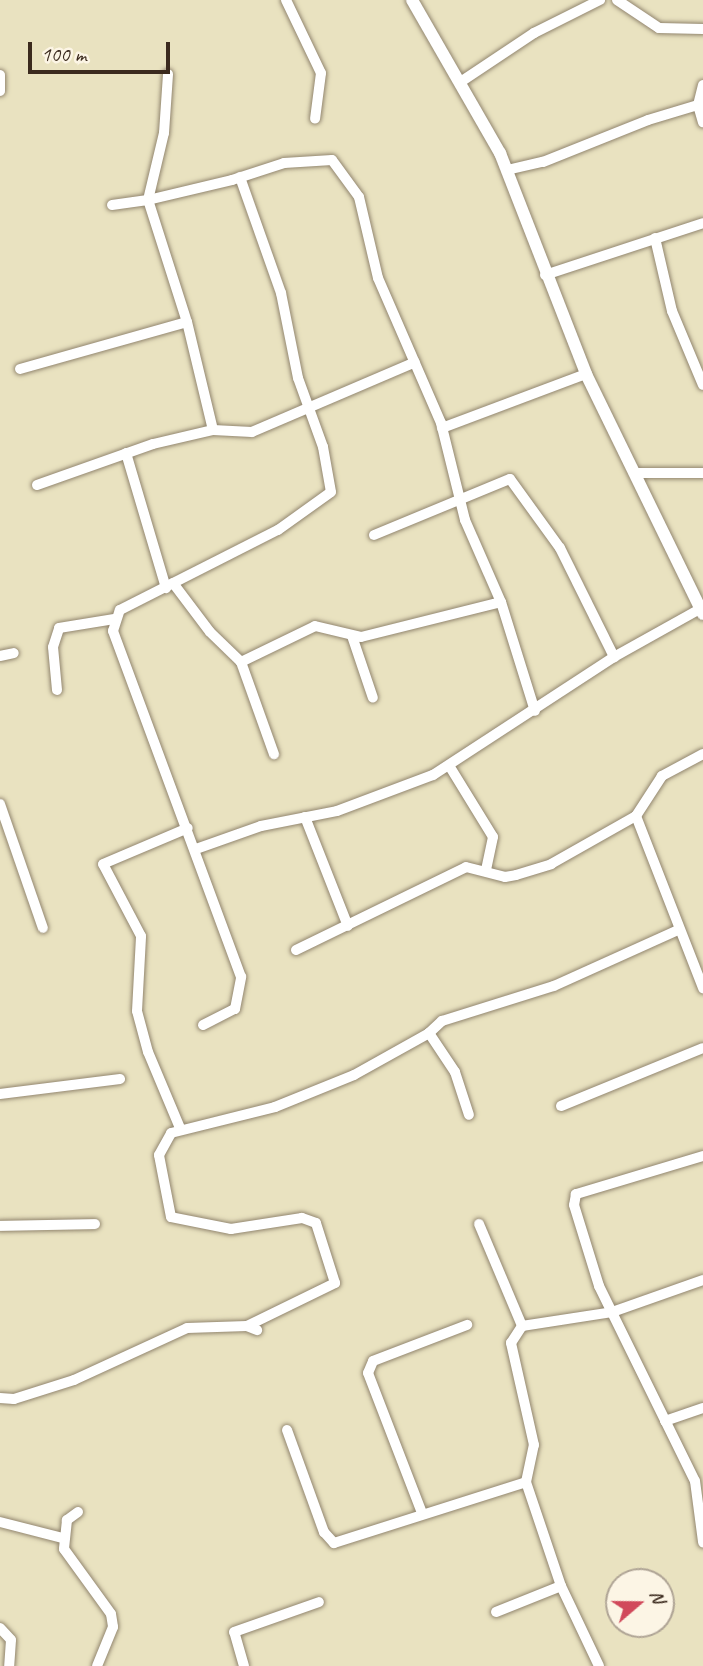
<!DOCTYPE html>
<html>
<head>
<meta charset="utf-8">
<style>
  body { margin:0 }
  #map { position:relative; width:703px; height:1666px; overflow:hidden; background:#e9e2c0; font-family:Caveat,sans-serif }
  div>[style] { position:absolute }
  .roads { filter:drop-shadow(0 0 2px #92866f) drop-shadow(0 0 2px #92866f) }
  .minor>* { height:10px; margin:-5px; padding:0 5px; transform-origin:5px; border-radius:5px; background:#fff }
  .tertiary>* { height:12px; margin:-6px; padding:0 6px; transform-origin:6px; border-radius:6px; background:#fff }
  span { translate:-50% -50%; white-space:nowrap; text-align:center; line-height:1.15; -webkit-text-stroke:6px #fcf5e5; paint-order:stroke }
  .north { position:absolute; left:605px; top:1568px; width:70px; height:70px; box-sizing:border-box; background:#fcf5e5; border:2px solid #afa495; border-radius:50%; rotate:70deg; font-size:19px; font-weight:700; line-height:28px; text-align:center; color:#3b2a1e }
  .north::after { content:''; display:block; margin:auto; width:24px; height:32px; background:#d1495b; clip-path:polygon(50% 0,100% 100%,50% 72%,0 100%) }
  .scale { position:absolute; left:28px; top:42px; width:142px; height:32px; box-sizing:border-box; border:4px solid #3b2a1e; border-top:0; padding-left:9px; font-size:21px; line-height:24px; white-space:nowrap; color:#3b2a1e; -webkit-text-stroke:5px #fcf5e5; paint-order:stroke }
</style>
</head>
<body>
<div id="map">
  <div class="roads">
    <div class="minor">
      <i style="left:286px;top:0;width:81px;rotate:64.4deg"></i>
      <i style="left:321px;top:73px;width:46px;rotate:97.4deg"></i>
      <i style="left:617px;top:0;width:50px;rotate:33.7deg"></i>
      <i style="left:659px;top:28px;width:44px;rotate:1.3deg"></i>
      <i style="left:0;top:75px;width:16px;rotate:90deg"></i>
      <i style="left:462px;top:81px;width:87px;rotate:-33.7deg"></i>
      <i style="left:534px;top:33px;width:74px;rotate:-26.6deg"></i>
      <i style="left:703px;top:85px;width:21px;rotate:104deg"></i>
      <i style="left:698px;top:105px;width:18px;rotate:74deg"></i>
      <i style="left:507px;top:170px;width:37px;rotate:-13deg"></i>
      <i style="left:543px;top:162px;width:113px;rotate:-21.8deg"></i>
      <i style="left:648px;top:120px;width:52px;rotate:-16.7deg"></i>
      <i style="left:112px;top:205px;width:36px;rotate:-8deg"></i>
      <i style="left:148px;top:200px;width:69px;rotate:-76.6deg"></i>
      <i style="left:164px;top:133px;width:59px;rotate:-86.1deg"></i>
      <i style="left:655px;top:238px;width:75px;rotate:76.9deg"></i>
      <i style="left:672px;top:311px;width:80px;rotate:67.3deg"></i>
      <i style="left:545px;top:275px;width:166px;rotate:-18.2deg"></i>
      <i style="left:20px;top:369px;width:173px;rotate:-15.7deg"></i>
      <i style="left:442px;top:428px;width:154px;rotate:-20.6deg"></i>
      <i style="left:213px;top:430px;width:111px;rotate:-103.5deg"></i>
      <i style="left:187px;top:322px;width:128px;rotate:-107.7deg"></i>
      <i style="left:148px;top:200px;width:86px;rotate:-13.4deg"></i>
      <i style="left:232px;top:180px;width:55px;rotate:-18.1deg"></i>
      <i style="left:284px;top:163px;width:48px;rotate:-3.6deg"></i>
      <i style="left:332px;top:160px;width:46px;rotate:53.9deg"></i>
      <i style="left:359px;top:197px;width:83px;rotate:76.8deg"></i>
      <i style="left:378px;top:278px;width:158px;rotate:66.5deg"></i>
      <i style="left:441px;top:423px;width:100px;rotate:76.1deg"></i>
      <i style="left:465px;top:520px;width:90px;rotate:66.3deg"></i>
      <i style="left:501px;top:602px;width:114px;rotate:72.7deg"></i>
      <i style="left:126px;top:453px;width:141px;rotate:73.5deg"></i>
      <i style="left:636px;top:473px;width:67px"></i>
      <i style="left:37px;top:485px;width:123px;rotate:-19.5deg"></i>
      <i style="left:153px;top:444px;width:62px;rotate:-13.1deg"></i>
      <i style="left:213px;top:430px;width:39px;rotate:3deg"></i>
      <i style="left:252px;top:432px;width:177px;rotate:-23.2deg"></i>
      <i style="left:374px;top:535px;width:147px;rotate:-22.4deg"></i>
      <i style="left:510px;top:479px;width:85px;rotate:54.1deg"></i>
      <i style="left:560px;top:548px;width:122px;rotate:63.6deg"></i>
      <i style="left:173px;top:583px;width:61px;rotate:52.9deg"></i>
      <i style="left:210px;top:632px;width:43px;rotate:44.1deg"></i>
      <i style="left:241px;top:662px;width:82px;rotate:-25.9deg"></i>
      <i style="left:315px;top:626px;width:47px;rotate:13.4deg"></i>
      <i style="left:361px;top:637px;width:144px;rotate:-14deg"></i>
      <i style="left:352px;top:636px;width:65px;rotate:71.3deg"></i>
      <i style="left:0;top:656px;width:14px;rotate:-12deg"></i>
      <i style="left:241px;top:662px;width:98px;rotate:70.3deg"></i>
      <i style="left:57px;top:690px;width:43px;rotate:-95.3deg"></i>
      <i style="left:53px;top:647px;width:20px;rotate:-72deg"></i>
      <i style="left:59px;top:628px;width:56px;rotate:-9.3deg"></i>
      <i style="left:703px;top:754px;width:47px;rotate:151.8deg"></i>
      <i style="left:662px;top:776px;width:48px;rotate:123deg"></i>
      <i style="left:636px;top:816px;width:185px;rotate:68.7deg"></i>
      <i style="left:450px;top:767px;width:82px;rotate:58.4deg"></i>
      <i style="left:493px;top:837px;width:33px;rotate:102deg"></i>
      <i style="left:0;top:804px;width:131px;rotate:70.9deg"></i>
      <i style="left:305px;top:817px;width:117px;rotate:68.5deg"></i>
      <i style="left:196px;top:849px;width:69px;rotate:-19.5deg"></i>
      <i style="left:261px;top:826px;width:77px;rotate:-11.2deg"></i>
      <i style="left:337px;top:811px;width:103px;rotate:-20.6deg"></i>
      <i style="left:433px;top:775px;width:216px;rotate:-33.1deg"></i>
      <i style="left:614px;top:657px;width:98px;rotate:-29.2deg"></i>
      <i style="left:296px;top:950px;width:189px;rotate:-26deg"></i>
      <i style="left:466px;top:867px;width:40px;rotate:14.4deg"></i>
      <i style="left:505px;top:877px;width:11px;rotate:-10deg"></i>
      <i style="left:516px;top:875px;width:37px;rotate:-17deg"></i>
      <i style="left:551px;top:864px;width:98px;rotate:-29.5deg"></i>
      <i style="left:203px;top:1025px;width:36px;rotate:-27deg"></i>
      <i style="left:235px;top:1009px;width:33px;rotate:-79deg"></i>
      <i style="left:241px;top:977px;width:369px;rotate:-110.3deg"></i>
      <i style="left:113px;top:631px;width:22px;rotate:-72deg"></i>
      <i style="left:120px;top:610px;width:177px;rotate:-26.9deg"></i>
      <i style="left:278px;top:530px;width:65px;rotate:-35.6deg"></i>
      <i style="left:331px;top:492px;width:46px;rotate:-100.1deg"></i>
      <i style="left:323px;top:447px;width:73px;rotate:-109.9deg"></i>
      <i style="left:298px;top:378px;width:87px;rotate:-101.3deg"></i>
      <i style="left:281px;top:293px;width:123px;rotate:-109.5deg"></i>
      <i style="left:429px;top:1033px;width:47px;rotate:56.3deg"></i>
      <i style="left:455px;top:1072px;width:45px;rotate:72deg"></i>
      <i style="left:0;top:1094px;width:121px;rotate:-7.1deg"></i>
      <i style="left:561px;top:1106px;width:153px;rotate:-22.2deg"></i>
      <i style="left:180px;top:1128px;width:82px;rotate:-112.8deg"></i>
      <i style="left:148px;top:1052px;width:42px;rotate:-105deg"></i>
      <i style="left:137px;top:1011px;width:75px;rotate:-86.9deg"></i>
      <i style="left:141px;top:936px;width:81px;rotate:-117.8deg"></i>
      <i style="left:103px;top:864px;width:92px;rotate:-23deg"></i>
      <i style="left:703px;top:1156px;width:133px;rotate:163.3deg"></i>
      <i style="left:576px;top:1194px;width:11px;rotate:100deg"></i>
      <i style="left:574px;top:1205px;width:85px;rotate:72.8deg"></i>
      <i style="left:599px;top:1286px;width:217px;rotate:63.8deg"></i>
      <i style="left:695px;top:1481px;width:62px;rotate:82.5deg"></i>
      <i style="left:479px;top:1224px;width:111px;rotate:67.1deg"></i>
      <i style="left:0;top:1226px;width:95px;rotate:-1.2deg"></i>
      <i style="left:247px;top:1326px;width:98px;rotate:-26deg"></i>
      <i style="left:335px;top:1283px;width:63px;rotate:-107.6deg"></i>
      <i style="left:316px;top:1223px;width:15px;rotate:-160deg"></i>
      <i style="left:302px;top:1218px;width:72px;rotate:171.2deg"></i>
      <i style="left:231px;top:1229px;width:61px;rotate:-168.7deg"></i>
      <i style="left:171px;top:1217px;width:63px;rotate:-101deg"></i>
      <i style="left:159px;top:1155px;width:25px;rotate:-61deg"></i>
      <i style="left:171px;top:1133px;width:107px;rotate:-14deg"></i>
      <i style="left:275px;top:1107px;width:85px;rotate:-22.1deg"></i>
      <i style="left:354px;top:1075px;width:86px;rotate:-29.2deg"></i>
      <i style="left:429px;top:1033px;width:18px;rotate:-43deg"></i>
      <i style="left:442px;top:1021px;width:117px;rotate:-17.4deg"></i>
      <i style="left:554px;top:986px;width:136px;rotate:-24.3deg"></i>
      <i style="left:0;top:1398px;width:14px;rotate:4deg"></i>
      <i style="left:14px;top:1399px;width:63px;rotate:-17.6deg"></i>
      <i style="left:74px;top:1380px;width:124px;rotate:-24.7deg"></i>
      <i style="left:187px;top:1328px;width:60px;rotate:-1.9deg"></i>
      <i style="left:247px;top:1326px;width:11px;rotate:22deg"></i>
      <i style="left:665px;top:1421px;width:40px;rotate:-18.9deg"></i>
      <i style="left:287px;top:1430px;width:109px;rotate:70.1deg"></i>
      <i style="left:324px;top:1532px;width:15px;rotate:48deg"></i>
      <i style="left:334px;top:1543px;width:201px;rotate:-17.6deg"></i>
      <i style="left:78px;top:1512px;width:14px;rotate:144deg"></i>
      <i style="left:67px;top:1520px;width:29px;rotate:96deg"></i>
      <i style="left:64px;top:1549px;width:80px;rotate:54.1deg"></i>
      <i style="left:111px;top:1614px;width:13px;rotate:81deg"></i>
      <i style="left:113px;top:1627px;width:42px;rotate:112.3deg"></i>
      <i style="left:422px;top:1513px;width:150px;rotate:-111.1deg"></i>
      <i style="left:368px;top:1373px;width:13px;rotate:-67deg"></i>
      <i style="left:373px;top:1361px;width:101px;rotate:-21deg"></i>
      <i style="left:0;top:1522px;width:65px;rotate:14.3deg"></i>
      <i style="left:496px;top:1612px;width:70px;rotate:-21.8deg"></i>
      <i style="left:0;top:1628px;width:16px;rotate:47deg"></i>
      <i style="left:11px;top:1640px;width:26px;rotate:94deg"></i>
      <i style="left:244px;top:1666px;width:35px;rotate:-106deg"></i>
      <i style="left:234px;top:1632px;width:90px;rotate:-19.4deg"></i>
      <i style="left:599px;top:1666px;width:89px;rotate:-115.4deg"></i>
      <i style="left:561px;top:1586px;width:110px;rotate:-108.6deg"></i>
      <i style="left:526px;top:1482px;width:38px;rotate:-78deg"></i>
      <i style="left:534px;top:1445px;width:105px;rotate:-102.7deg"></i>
      <i style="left:511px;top:1343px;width:20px;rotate:-57deg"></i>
      <i style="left:522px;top:1326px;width:91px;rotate:-8.8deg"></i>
      <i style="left:612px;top:1312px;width:96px;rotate:-19.4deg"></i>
    </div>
    <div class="tertiary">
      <i style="left:412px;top:0;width:177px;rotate:60.1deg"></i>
      <i style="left:500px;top:153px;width:237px;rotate:68.7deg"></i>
      <i style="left:586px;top:374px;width:267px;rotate:64deg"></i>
    </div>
  </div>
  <div class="north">N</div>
  <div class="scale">100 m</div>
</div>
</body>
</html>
